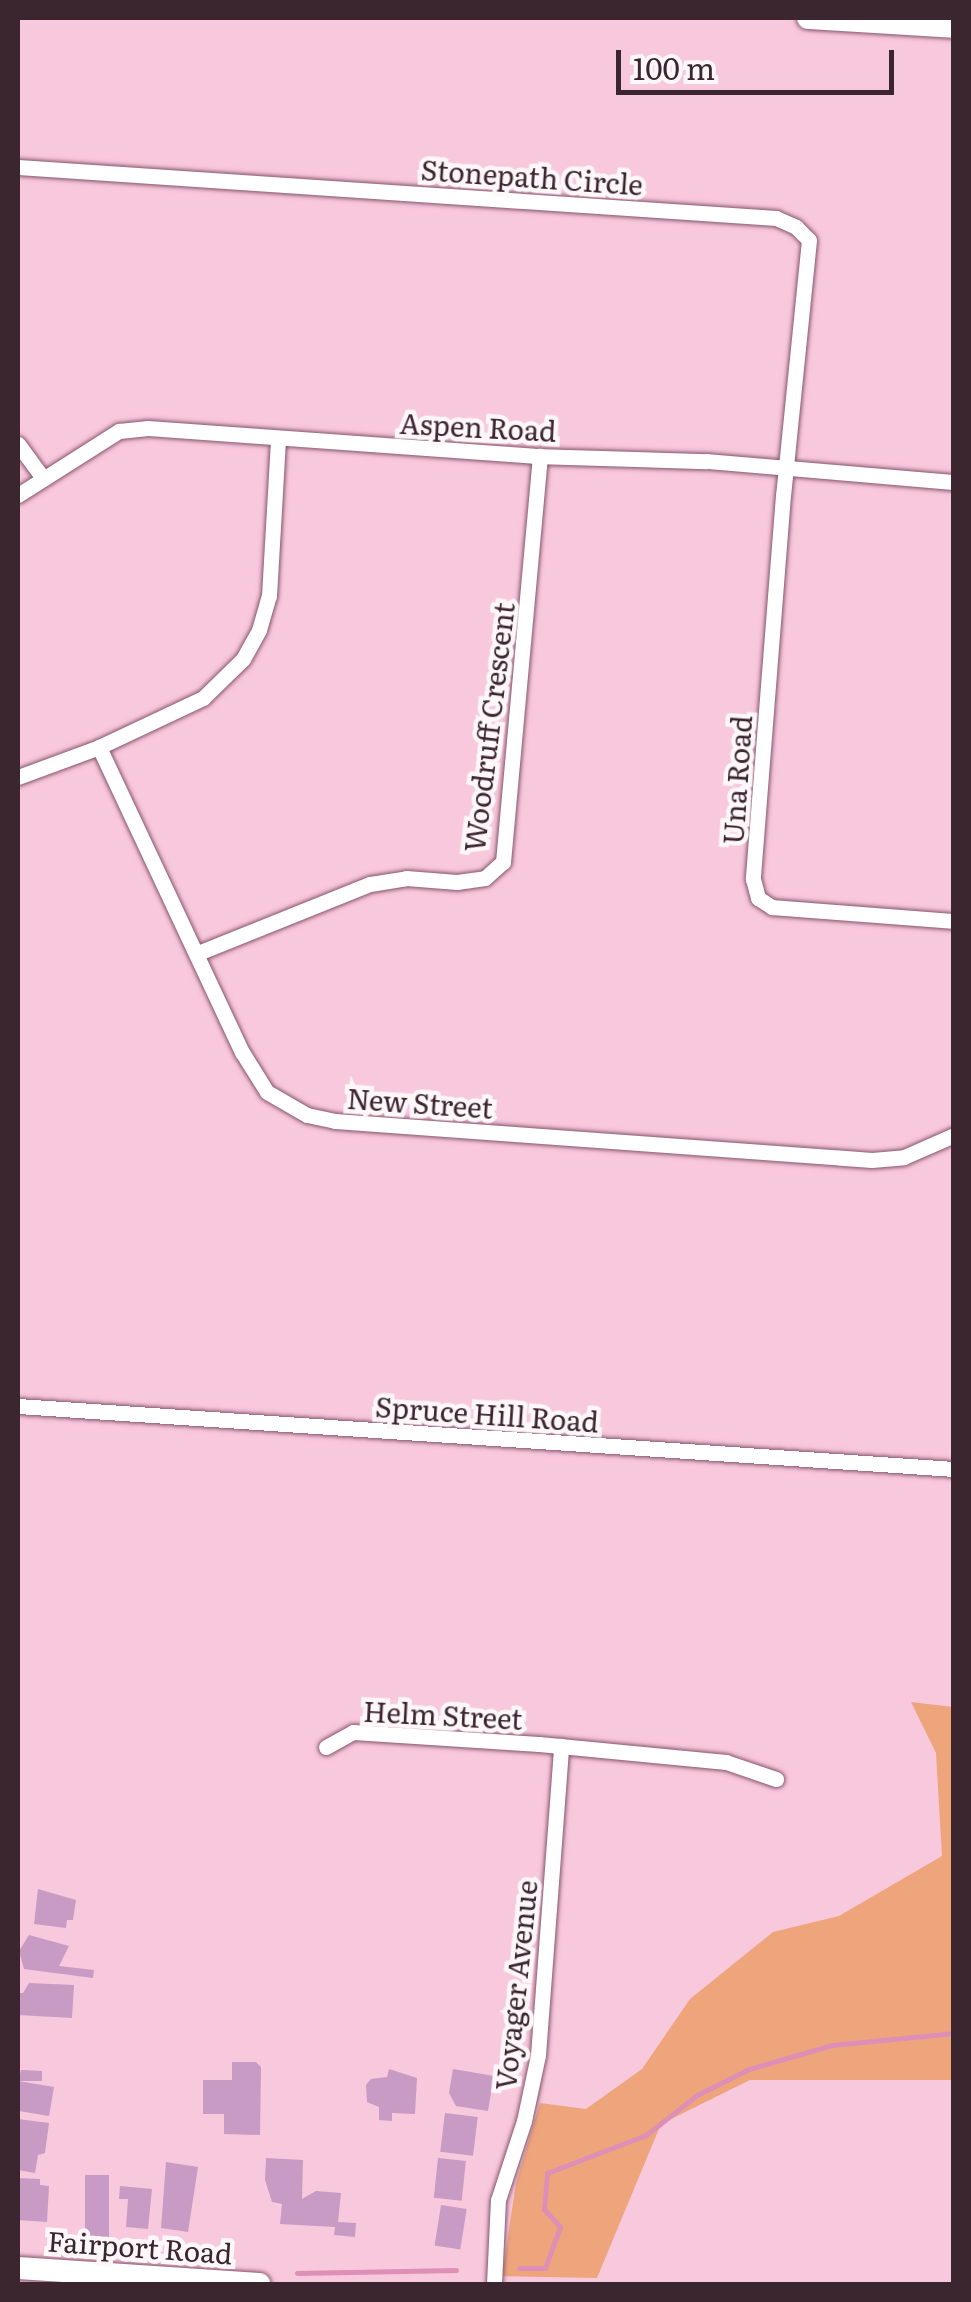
<!DOCTYPE html>
<html>
<head>
<meta charset="utf-8">
<style>
  body { margin:0 }
  #map { position:relative; width:971px; height:2302px; overflow:hidden; background:#f8c8dd; font-family:Literata,serif }
  div>[style] { position:absolute }
  .green>* { inset:0; background:#eea57c }
  .stream>* { height:5px; margin:-2.5px; padding:0 2.5px; transform-origin:2.5px; border-radius:2.5px; background:#de8fb5 }
  .building>* { inset:0; background:#c79bc3; transform-origin:0 0 }
  .roads { filter:drop-shadow(0 0 2px #87546c) drop-shadow(0 0 2px #87546c) }
  .street>* { height:15px; margin:-7.5px; padding:0 7.5px; transform-origin:7.5px; border-radius:7.5px; background:#fff }
  .secondary>* { height:22px; margin:-11px; padding:0 11px; transform-origin:11px; border-radius:11px; background:#fff }
  span { translate:-50% -50%; white-space:nowrap; text-align:center; line-height:1.15; -webkit-text-stroke:9px #fdf7f9; paint-order:stroke }
  .street-label { font-size:28px; color:#3b252f }
  .frame { position:absolute; inset:0; border:20px solid #3b252f; pointer-events:none }
  .scale { position:absolute; left:616px; top:50px; width:278px; height:45px; box-sizing:border-box; border:5px solid #3b252f; border-top:0; padding-left:12px; font-size:30px; line-height:35px; white-space:nowrap; color:#3b252f; -webkit-text-stroke:8px #fdf7f9; paint-order:stroke }
</style>
</head>
<body>
<div id="map">
  <div class="green">
    <i style="clip-path:polygon(911px 1702px,953px 1707px,953px 2080px,750px 2080px,661px 2124px,597px 2278px,502px 2276px,516px 2183px,540px 2103px,586px 2109px,642px 2069px,690px 1999px,773px 1932px,839px 1916px,942px 1856px,936px 1753px)"></i>
  </div>
  <div class="stream">
    <i style="left:519px;top:2268px;width:26px"></i>
    <i style="left:545px;top:2268px;width:44px;rotate:-69.9deg"></i>
    <i style="left:560px;top:2227px;width:24px;rotate:-132deg"></i>
    <i style="left:544px;top:2209px;width:36px;rotate:-85deg"></i>
    <i style="left:547px;top:2173px;width:106px;rotate:-21deg"></i>
    <i style="left:646px;top:2135px;width:65px;rotate:-38.1deg"></i>
    <i style="left:697px;top:2095px;width:58px;rotate:-26.6deg"></i>
    <i style="left:749px;top:2069px;width:86px;rotate:-16.1deg"></i>
    <i style="left:832px;top:2045px;width:123px;rotate:-5.6deg"></i>
    <i style="left:297px;top:2273px;width:159px;rotate:-1.1deg"></i>
  </div>
  <div class="building">
    <i style="clip-path:polygon(38px 1889px,76px 1900px,73px 1920px,67px 1920px,66px 1928px,34px 1924px)"></i>
    <i style="clip-path:polygon(29px 1935px,69px 1946px,59px 1966px,94px 1970px,93px 1978px,24px 1969px,19px 1951px)"></i>
    <i style="clip-path:polygon(29px 1983px,74px 1985px,72px 2018px,18px 2015px,18px 1993px,23px 1993px)"></i>
    <i style="clip-path:polygon(232px 2062px,256px 2062px,261px 2067px,260px 2135px,224px 2134px,224px 2114px,203px 2114px,203px 2080px,232px 2080px)"></i>
    <i style="clip-path:polygon(389px 2069px,417px 2078px,415px 2114px,392px 2113px,392px 2121px,379px 2120px,379px 2107px,367px 2102px,366px 2085px,371px 2079px,387px 2077px)"></i>
    <i style="clip-path:polygon(453px 2069px,494px 2076px,488px 2111px,456px 2106px,449px 2093px)"></i>
    <i style="clip-path:polygon(21px 2070px,42px 2071px,42px 2081px,18px 2081px,54px 2087px,49px 2116px,19px 2111px,18px 2081px)"></i>
    <i style="left:445px;top:2113px;width:33px;height:39px;rotate:7deg"></i>
    <i style="clip-path:polygon(18px 2119px,49px 2123px,45px 2153px,38px 2155px,35px 2173px,18px 2170px)"></i>
    <i style="clip-path:polygon(266px 2158px,303px 2160px,302px 2199px,316px 2191px,341px 2193px,338px 2222px,356px 2223px,355px 2237px,334px 2235px,335px 2227px,280px 2224px,282px 2204px,272px 2202px,265px 2180px)"></i>
    <i style="left:438px;top:2158px;width:28px;height:40px;rotate:6deg"></i>
    <i style="clip-path:polygon(166px 2162px,198px 2167px,188px 2232px,161px 2228px)"></i>
    <i style="left:85px;top:2175px;width:24px;height:65px"></i>
    <i style="clip-path:polygon(18px 2178px,40px 2179px,40px 2185px,49px 2186px,47px 2222px,18px 2220px)"></i>
    <i style="clip-path:polygon(120px 2186px,152px 2189px,148px 2229px,126px 2227px,128px 2199px,119px 2199px)"></i>
    <i style="left:441px;top:2205px;width:26px;height:41px;rotate:9deg"></i>
  </div>
  <div class="roads">
    <div class="street">
      <i style="left:18px;top:167px;width:760px;rotate:3.85deg"></i>
      <i style="left:776px;top:218px;width:22px;rotate:24deg"></i>
      <i style="left:796px;top:227px;width:18px;rotate:45deg"></i>
      <i style="left:809px;top:240px;width:256px;rotate:95.8deg"></i>
      <i style="left:783px;top:495px;width:385px;rotate:94.5deg"></i>
      <i style="left:753px;top:879px;width:20px;rotate:75deg"></i>
      <i style="left:758px;top:898px;width:17px;rotate:33deg"></i>
      <i style="left:772px;top:907px;width:183px;rotate:4.4deg"></i>
      <i style="left:18px;top:444px;width:42px;rotate:53.7deg"></i>
      <i style="left:18px;top:495px;width:120px;rotate:-32.4deg"></i>
      <i style="left:119px;top:431px;width:29px;rotate:-6deg"></i>
      <i style="left:148px;top:428px;width:387px;rotate:4.1deg"></i>
      <i style="left:534px;top:456px;width:173px;rotate:1.7deg"></i>
      <i style="left:707px;top:461px;width:248px;rotate:4.9deg"></i>
      <i style="left:99px;top:747px;width:337px;rotate:64.9deg"></i>
      <i style="left:242px;top:1052px;width:47px;rotate:58deg"></i>
      <i style="left:267px;top:1092px;width:46px;rotate:29.9deg"></i>
      <i style="left:307px;top:1115px;width:29px;rotate:12deg"></i>
      <i style="left:335px;top:1121px;width:538px;rotate:4.15deg"></i>
      <i style="left:872px;top:1160px;width:32px;rotate:-5deg"></i>
      <i style="left:904px;top:1157px;width:55px;rotate:-23.7deg"></i>
      <i style="left:18px;top:777px;width:86px;rotate:-20.3deg"></i>
      <i style="left:99px;top:747px;width:115px;rotate:-25.2deg"></i>
      <i style="left:203px;top:698px;width:56px;rotate:-44.3deg"></i>
      <i style="left:243px;top:659px;width:33px;rotate:-61deg"></i>
      <i style="left:259px;top:630px;width:35px;rotate:-74deg"></i>
      <i style="left:269px;top:596px;width:158px;rotate:-86.7deg"></i>
      <i style="left:198px;top:953px;width:185px;rotate:-21.9deg"></i>
      <i style="left:370px;top:884px;width:36px;rotate:-9deg"></i>
      <i style="left:406px;top:878px;width:51px;rotate:4.5deg"></i>
      <i style="left:457px;top:882px;width:28px;rotate:-8deg"></i>
      <i style="left:485px;top:878px;width:24px;rotate:-42deg"></i>
      <i style="left:503px;top:862px;width:408px;rotate:-84.8deg"></i>
      <i style="left:18px;top:1406px;width:938px;rotate:3.85deg"></i>
      <i style="left:326px;top:1747px;width:31px;rotate:-29deg"></i>
      <i style="left:353px;top:1732px;width:186px;rotate:3.7deg"></i>
      <i style="left:539px;top:1744px;width:188px;rotate:5.5deg"></i>
      <i style="left:726px;top:1762px;width:53px;rotate:18.8deg"></i>
      <i style="left:494px;top:2284px;width:84px;rotate:-87.3deg"></i>
      <i style="left:498px;top:2200px;width:83px;rotate:-71.8deg"></i>
      <i style="left:524px;top:2121px;width:67px;rotate:-78deg"></i>
      <i style="left:538px;top:2055px;width:310px;rotate:-85.7deg"></i>
    </div>
    <div class="secondary">
      <i style="left:808px;top:18px;width:146px;rotate:3.5deg"></i>
      <i style="left:18px;top:2268px;width:242px;rotate:3.8deg"></i>
    </div>
  </div>
  <div class="street-label">
    <span style="left:532px;top:176px;rotate:4deg">Stonepath Circle</span>
    <span style="left:478px;top:426px;rotate:3deg">Aspen Road</span>
    <span style="left:488px;top:727px;rotate:-83deg">Woodruff Crescent</span>
    <span style="left:736px;top:780px;rotate:-86deg">Una Road</span>
    <span style="left:420px;top:1102px;rotate:4deg">New Street</span>
    <span style="left:487px;top:1413px;rotate:4deg">Spruce Hill Road</span>
    <span style="left:443px;top:1714px;rotate:3deg">Helm Street</span>
    <span style="left:515px;top:1985px;rotate:-84deg">Voyager Avenue</span>
    <span style="left:140px;top:2246px;rotate:4deg">Fairport Road</span>
  </div>
  <div class="frame"></div>
  <div class="scale">100 m</div>
</div>
</body>
</html>
